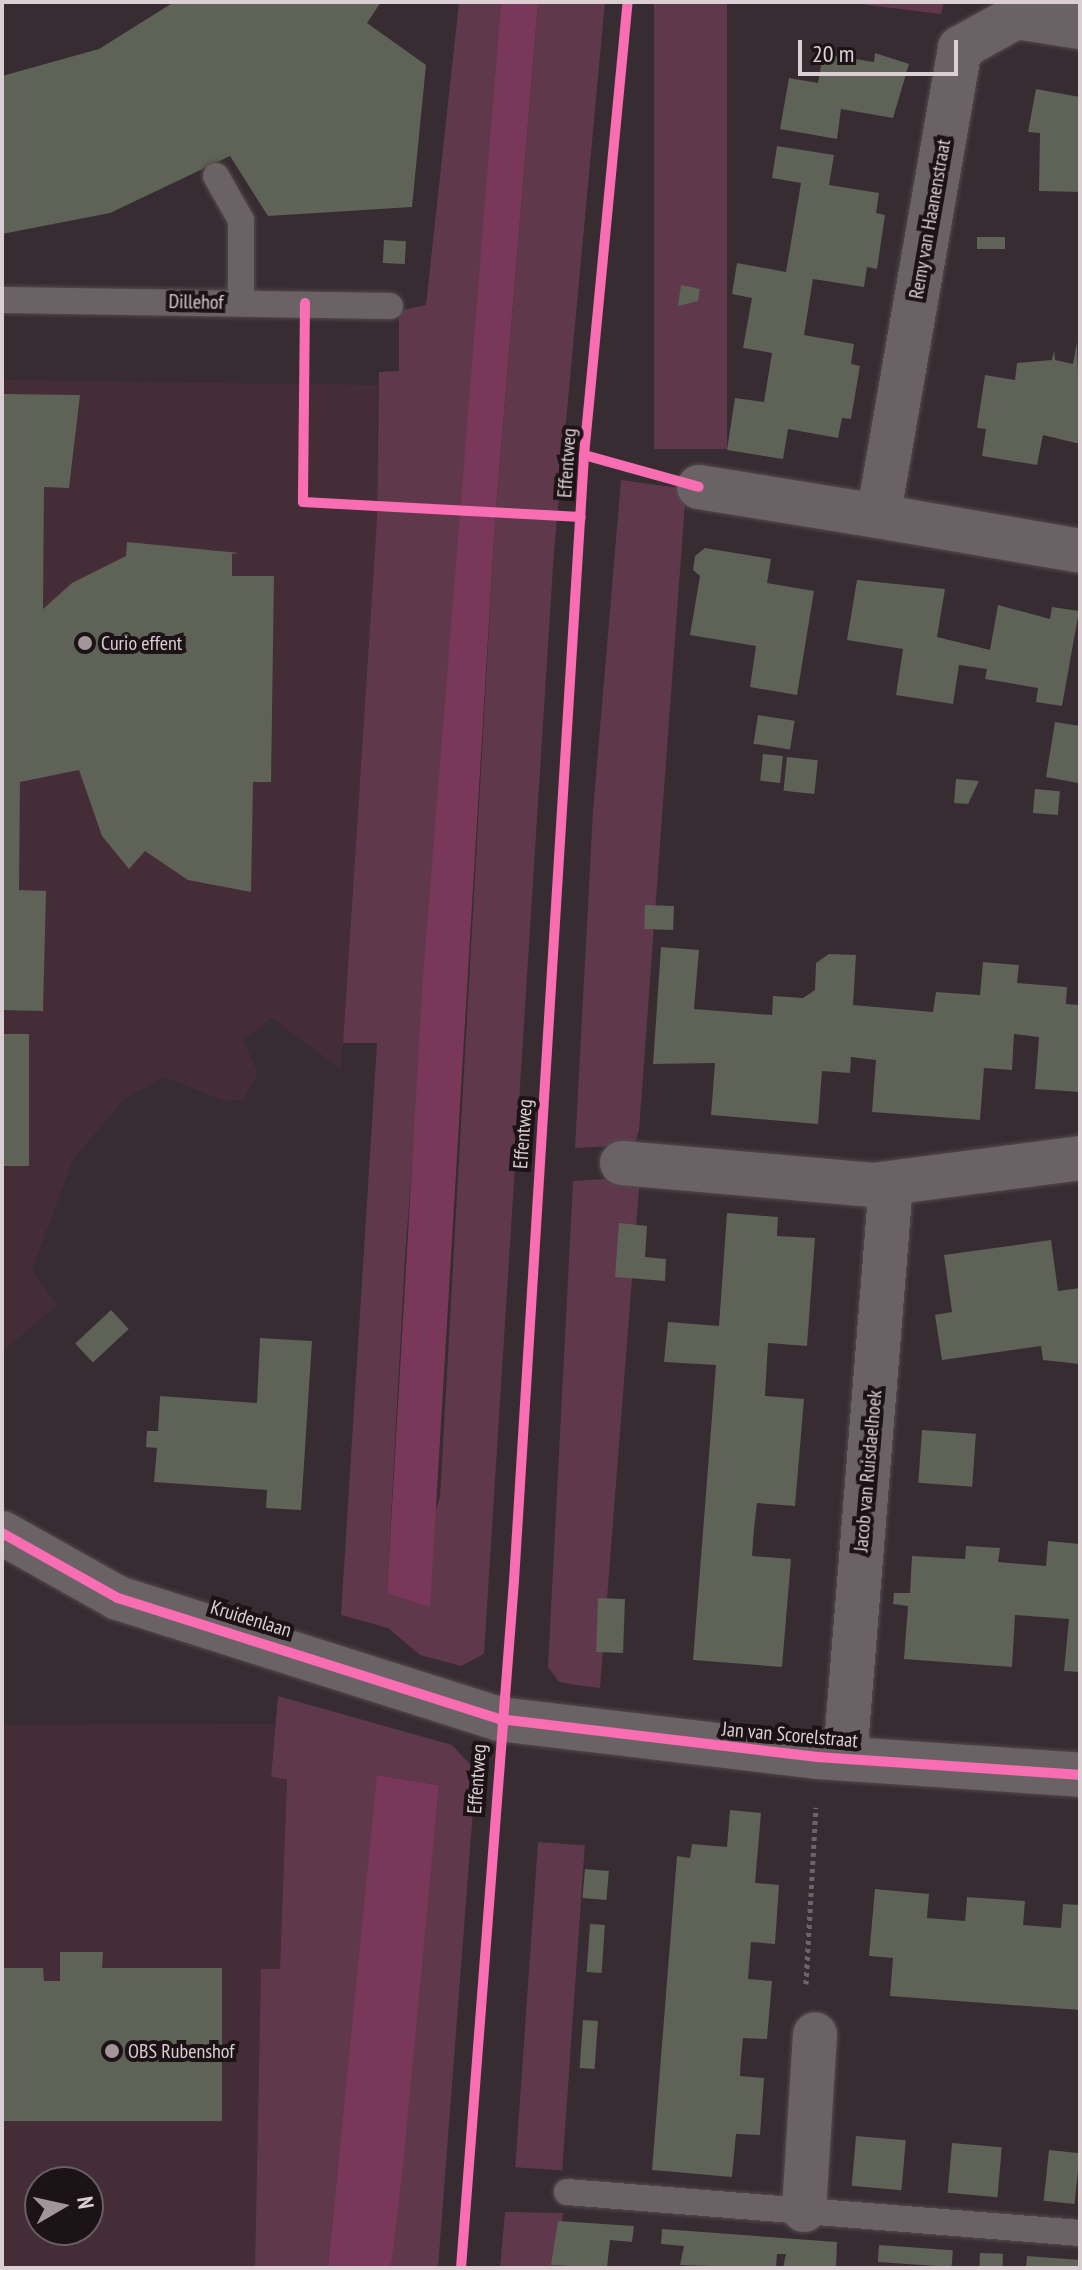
<!DOCTYPE html>
<html>
<head>
<meta charset="utf-8">
<style>
  body { margin:0 }
  #map { position:relative; width:1082px; height:2270px; overflow:hidden; background:#362c31; font-family:"PT Sans Narrow",sans-serif }
  div>[style] { position:absolute }
  .built>* { inset:0; background:#452d38 }
  .green>* { inset:0; background:#60384b; transform-origin:0 0 }
  .water>* { inset:0; background:#793859 }
  .building>* { inset:0; background:#5e6257; transform-origin:0 0 }
  .path>* { height:5px; margin-top:-2.5px; transform-origin:0; background:repeating-linear-gradient(90deg,#6c6568 0 4px,transparent 0 8px) }
  .roads { filter:drop-shadow(0 0 2px #524a4d) drop-shadow(0 0 2px #524a4d) }
  .lane>* { height:26px; margin:-13px; padding:0 13px; transform-origin:13px; border-radius:13px; background:#6b6266 }
  .street>* { height:44px; margin:-22px; padding:0 22px; transform-origin:22px; border-radius:22px; background:#6b6266 }
  .cycleway>* { height:10px; margin:-5px; padding:0 5px; transform-origin:5px; border-radius:5px; background:#f96db3 }
  .dots>* { width:22px; height:22px; translate:-50% -50%; box-sizing:border-box; border:4px solid #1c1317; border-radius:50% }
  span { translate:-50% -50%; white-space:nowrap; text-align:center; line-height:1.15; -webkit-text-stroke:8px #1c1317; paint-order:stroke }
  .street-label { font-size:20px; color:#dccfd4 }
  .poi-label { font-size:20px; color:#dccfd4 }
  .left { translate:0 -50%; text-align:left }
  .frame { position:absolute; inset:0; border:4px solid #dccfd4; pointer-events:none }
  .north { position:absolute; left:24px; top:2166px; width:80px; height:80px; box-sizing:border-box; background:#1c1317; border:2px solid #695e63; border-radius:50%; rotate:81deg; font-size:22px; font-weight:700; line-height:32px; text-align:center; color:#dccfd4 }
  .north::after { content:''; display:block; margin:auto; width:28px; height:36px; background:#a2969b; clip-path:polygon(50% 0,100% 100%,50% 72%,0 100%) }
  .scale { position:absolute; left:798px; top:40px; width:160px; height:36px; box-sizing:border-box; border:4px solid #dccfd4; border-top:0; padding-left:10px; font-size:24px; line-height:28px; white-space:nowrap; color:#dccfd4; -webkit-text-stroke:6px #1c1317; paint-order:stroke }
</style>
</head>
<body>
<div id="map">
  <div class="built">
    <i style="clip-path:polygon(2px 380px,377px 385px,377px 520px,341px 1069px,272px 1018px,243px 1040px,258px 1073px,243px 1100px,225px 1101px,165px 1077px,125px 1098px,73px 1160px,32px 1270px,57px 1305px,2px 1352px)"></i>
    <i style="clip-path:polygon(evenodd,275px 1724px,271px 1777px,287px 1778px,280px 1969px,261px 1970px,255px 2268px,2px 2268px,2px 1725px,275px 1724px,40px 2182px,88px 2182px,88px 2230px,40px 2230px,40px 2182px)"></i>
  </div>
  <div class="green">
    <i style="clip-path:polygon(459px 2px,501px 2px,405px 1257px,387px 1592px,406px 1599px,440px 1497px,495px 521px,538px 2px,605px 2px,554px 551px,484px 1654px,461px 1666px,420px 1655px,388px 1628px,341px 1615px,377px 1043px,343px 1043px,377px 519px,379px 372px,399px 371px,399px 311px,426px 305px)"></i>
    <i style="left:654px;top:2px;width:73px;height:447px"></i>
    <i style="clip-path:polygon(843px 2px,944px 2px,941px 14px)"></i>
    <i style="clip-path:polygon(621px 480px,686px 489px,639px 1131px,634px 1145px,575px 1148px,593px 811px)"></i>
    <i style="clip-path:polygon(640px 1177px,600px 1688px,576px 1685px,559px 1682px,548px 1667px,573px 1181px)"></i>
    <i style="clip-path:polygon(278px 1696px,452px 1745px,476px 1771px,438px 2268px,391px 2268px,439px 1785px,378px 1775px,328px 2268px,255px 2268px,261px 1969px,280px 1969px,287px 1779px,271px 1777px)"></i>
    <i style="left:538px;top:1842px;width:47px;height:326px;rotate:4deg"></i>
    <i style="clip-path:polygon(505px 2212px,563px 2213px,557px 2268px,500px 2268px)"></i>
  </div>
  <div class="water">
    <i style="clip-path:polygon(501px 2px,538px 2px,495px 521px,430px 1607px,387px 1593px,423px 977px)"></i>
    <i style="clip-path:polygon(377px 1775px,439px 1785px,403px 2164px,391px 2268px,328px 2268px)"></i>
  </div>
  <div class="building">
    <i style="clip-path:polygon(174px 2px,381px 2px,367px 23px,426px 65px,412px 207px,268px 216px,230px 156px,110px 213px,2px 234px,2px 76px,99px 49px)"></i>
    <i style="clip-path:polygon(875px 53px,909px 64px,893px 118px,841px 109px,837px 139px,780px 129px,789px 78px,818px 83px,823px 54px,874px 62px)"></i>
    <i style="clip-path:polygon(1036px 89px,1080px 97px,1080px 192px,1039px 191px,1040px 133px,1028px 132px)"></i>
    <i style="clip-path:polygon(777px 146px,834px 155px,829px 185px,879px 193px,876px 213px,885px 215px,877px 269px,867px 267px,864px 287px,813px 279px,804px 335px,854px 344px,851px 364px,860px 366px,851px 419px,842px 418px,838px 438px,788px 429px,783px 459px,727px 450px,735px 398px,764px 402px,772px 353px,743px 348px,752px 298px,732px 294px,737px 263px,786px 272px,801px 183px,772px 178px)"></i>
    <i style="left:977px;top:237px;width:28px;height:12px"></i>
    <i style="left:384px;top:240px;width:22px;height:23px;rotate:3deg"></i>
    <i style="clip-path:polygon(681px 285px,700px 289px,698px 301px,678px 306px)"></i>
    <i style="clip-path:polygon(1077px 342px,1080px 444px,1043px 435px,1037px 465px,982px 456px,986px 429px,977px 428px,985px 375px,1015px 380px,1017px 363px,1052px 360px,1054px 350px,1055px 360px,1073px 364px)"></i>
    <i style="clip-path:polygon(2px 394px,80px 395px,69px 488px,44px 487px,43px 609px,72px 583px,126px 556px,127px 542px,239px 553px,232px 554px,232px 576px,274px 576px,271px 782px,253px 782px,251px 892px,188px 880px,145px 851px,129px 869px,102px 836px,79px 770px,20px 782px,19px 890px,46px 891px,43px 1011px,2px 1010px)"></i>
    <i style="clip-path:polygon(705px 548px,771px 559px,767px 583px,814px 591px,797px 695px,750px 687px,756px 646px,690px 635px,700px 576px,693px 570px,695px 556px)"></i>
    <i style="clip-path:polygon(857px 580px,945px 589px,937px 637px,990px 650px,998px 605px,1050px 619px,1052px 607px,1079px 611px,1062px 706px,1036px 702px,1038px 688px,985px 679px,987px 669px,959px 665px,953px 704px,896px 695px,903px 649px,847px 640px)"></i>
    <i style="left:758px;top:715px;width:37px;height:29px;rotate:9deg"></i>
    <i style="clip-path:polygon(1055px 722px,1080px 726px,1078px 783px,1046px 777px)"></i>
    <i style="left:763px;top:754px;width:20px;height:27px;rotate:6deg"></i>
    <i style="left:787px;top:757px;width:31px;height:34px;rotate:6deg"></i>
    <i style="clip-path:polygon(956px 779px,979px 781px,968px 804px,954px 803px)"></i>
    <i style="left:1035px;top:789px;width:25px;height:24px;rotate:5deg"></i>
    <i style="left:645px;top:905px;width:29px;height:24px;rotate:2deg"></i>
    <i style="clip-path:polygon(661px 947px,699px 950px,694px 1009px,772px 1015px,773px 996px,803px 998px,815px 990px,816px 963px,829px 954px,856px 955px,853px 1005px,933px 1012px,936px 992px,980px 995px,983px 962px,1019px 965px,1017px 983px,1067px 987px,1066px 1004px,1080px 1005px,1080px 1092px,1035px 1089px,1039px 1037px,1014px 1034px,1012px 1070px,984px 1068px,980px 1120px,872px 1112px,876px 1060px,851px 1057px,850px 1073px,822px 1071px,818px 1124px,711px 1115px,715px 1063px,653px 1064px)"></i>
    <i style="left:2px;top:1034px;width:27px;height:132px"></i>
    <i style="clip-path:polygon(727px 1213px,778px 1217px,777px 1236px,815px 1238px,807px 1346px,768px 1343px,765px 1396px,804px 1399px,795px 1506px,757px 1503px,754px 1529px,752px 1556px,791px 1559px,782px 1667px,693px 1660px,716px 1365px,664px 1362px,668px 1322px,719px 1326px)"></i>
    <i style="clip-path:polygon(619px 1223px,647px 1226px,645px 1257px,666px 1259px,665px 1281px,615px 1277px)"></i>
    <i style="clip-path:polygon(1051px 1240px,1058px 1291px,1080px 1288px,1080px 1364px,1043px 1360px,1041px 1346px,942px 1360px,935px 1315px,952px 1312px,944px 1255px)"></i>
    <i style="left:111px;top:1310px;width:26px;height:49px;rotate:47deg"></i>
    <i style="clip-path:polygon(260px 1338px,312px 1341px,301px 1510px,266px 1508px,267px 1490px,154px 1482px,157px 1448px,146px 1447px,147px 1431px,158px 1431px,160px 1396px,257px 1403px)"></i>
    <i style="left:922px;top:1430px;width:54px;height:53px;rotate:4deg"></i>
    <i style="clip-path:polygon(1048px 1541px,1080px 1544px,1080px 1672px,1064px 1671px,1069px 1619px,1015px 1615px,1012px 1667px,904px 1659px,908px 1606px,893px 1604px,894px 1593px,910px 1593px,912px 1556px,965px 1559px,966px 1546px,1000px 1548px,998px 1562px,1046px 1566px)"></i>
    <i style="left:598px;top:1598px;width:27px;height:54px;rotate:2deg"></i>
    <i style="clip-path:polygon(730px 1810px,761px 1813px,755px 1883px,779px 1885px,775px 1944px,751px 1942px,748px 1979px,772px 1981px,767px 2039px,743px 2038px,741px 2059px,740px 2076px,764px 2078px,760px 2135px,736px 2134px,732px 2177px,652px 2170px,677px 1856px,690px 1858px,692px 1844px,727px 1847px)"></i>
    <i style="left:585px;top:1869px;width:24px;height:29px;rotate:5deg"></i>
    <i style="clip-path:polygon(875px 1889px,929px 1894px,927px 1918px,965px 1921px,967px 1897px,1025px 1901px,1023px 1925px,1061px 1928px,1063px 1904px,1080px 1905px,1080px 2010px,890px 1996px,893px 1958px,869px 1956px)"></i>
    <i style="left:590px;top:1924px;width:15px;height:48px;rotate:4deg"></i>
    <i style="clip-path:polygon(60px 1952px,103px 1952px,102px 1968px,222px 1968px,222px 2121px,2px 2121px,2px 1968px,43px 1968px,44px 1981px,60px 1981px)"></i>
    <i style="left:583px;top:2020px;width:15px;height:48px;rotate:4deg"></i>
    <i style="left:856px;top:2136px;width:50px;height:50px;rotate:5deg"></i>
    <i style="left:952px;top:2143px;width:50px;height:50px;rotate:5deg"></i>
    <i style="left:1049px;top:2150px;width:31px;height:51px;rotate:6deg"></i>
    <i style="clip-path:polygon(558px 2221px,634px 2226px,632px 2242px,610px 2240px,607px 2268px,551px 2265px)"></i>
    <i style="clip-path:polygon(662px 2229px,837px 2242px,836px 2268px,783px 2268px,786px 2254px,777px 2254px,776px 2268px,680px 2265px,684px 2246px,661px 2244px)"></i>
    <i style="left:879px;top:2245px;width:74px;height:17px;rotate:4deg"></i>
    <i style="left:980px;top:2253px;width:23px;height:15px;rotate:2deg"></i>
    <i style="clip-path:polygon(1027px 2256px,1080px 2260px,1080px 2268px,1026px 2268px)"></i>
  </div>
  <div class="path">
    <i style="left:806px;top:1984px;width:177px;rotate:-86.8deg"></i>
  </div>
  <div class="roads">
    <div class="lane">
      <i style="left:216px;top:176px;width:51px;rotate:60.4deg"></i>
      <i style="left:241px;top:220px;width:83px;rotate:90deg"></i>
      <i style="left:2px;top:300px;width:388px;rotate:0.9deg"></i>
      <i style="left:567px;top:2192px;width:515px;rotate:4.57deg"></i>
    </div>
    <div class="street">
      <i style="left:1080px;top:27px;width:65px;rotate:-171.1deg"></i>
      <i style="left:1016px;top:17px;width:64px;rotate:151deg"></i>
      <i style="left:960px;top:48px;width:475px;rotate:99.9deg"></i>
      <i style="left:878px;top:516px;width:205px;rotate:9.8deg"></i>
      <i style="left:699px;top:487px;width:181px;rotate:9.2deg"></i>
      <i style="left:622px;top:1163px;width:252px;rotate:5deg"></i>
      <i style="left:873px;top:1185px;width:209px;rotate:-7.4deg"></i>
      <i style="left:2px;top:1533px;width:133px;rotate:29.3deg"></i>
      <i style="left:118px;top:1598px;width:400px;rotate:17.6deg"></i>
      <i style="left:499px;top:1719px;width:322px;rotate:6.8deg"></i>
      <i style="left:819px;top:1757px;width:262px;rotate:3.9deg"></i>
      <i style="left:845px;top:1758px;width:576px;rotate:-85.42deg"></i>
      <i style="left:804px;top:2210px;width:176px;rotate:-86.4deg"></i>
    </div>
  </div>
  <div class="cycleway">
    <i style="left:305px;top:303px;width:199px;rotate:90.6deg"></i>
    <i style="left:303px;top:502px;width:278px;rotate:3.1deg"></i>
    <i style="left:584px;top:455px;width:119px;rotate:15.5deg"></i>
    <i style="left:2px;top:1533px;width:133px;rotate:29.3deg"></i>
    <i style="left:118px;top:1598px;width:400px;rotate:17.6deg"></i>
    <i style="left:499px;top:1719px;width:322px;rotate:6.8deg"></i>
    <i style="left:819px;top:1757px;width:262px;rotate:3.9deg"></i>
    <i style="left:461px;top:2268px;width:689px;rotate:-85.59deg"></i>
    <i style="left:514px;top:1581px;width:1128px;rotate:-86.44deg"></i>
    <i style="left:584px;top:455px;width:455px;rotate:-84.5deg"></i>
  </div>
  <div class="dots">
    <i style="left:85px;top:643px;background:#a2969b"></i>
    <i style="left:112px;top:2051px;background:#a2969b"></i>
  </div>
  <div class="street-label">
    <span style="left:930px;top:219px;rotate:-80deg">Remy van Haanenstraat</span>
    <span style="left:196px;top:302px;rotate:1deg">Dillehof</span>
    <span style="left:567px;top:463px;rotate:-86deg">Effentweg</span>
    <span style="left:523px;top:1134px;rotate:-86deg">Effentweg</span>
    <span style="left:868px;top:1471px;rotate:-85deg">Jacob van Ruisdaelhoek</span>
    <span style="left:251px;top:1619px;rotate:17deg">Kruidenlaan</span>
    <span style="left:790px;top:1735px;rotate:5deg">Jan van Scorelstraat</span>
    <span style="left:477px;top:1779px;rotate:-86deg">Effentweg</span>
  </div>
  <div class="poi-label">
    <span class="left" style="left:101px;top:643px">Curio effent</span>
    <span class="left" style="left:128px;top:2051px">OBS Rubenshof</span>
  </div>
  <div class="frame"></div>
  <div class="north">N</div>
  <div class="scale">20 m</div>
</div>
</body>
</html>
